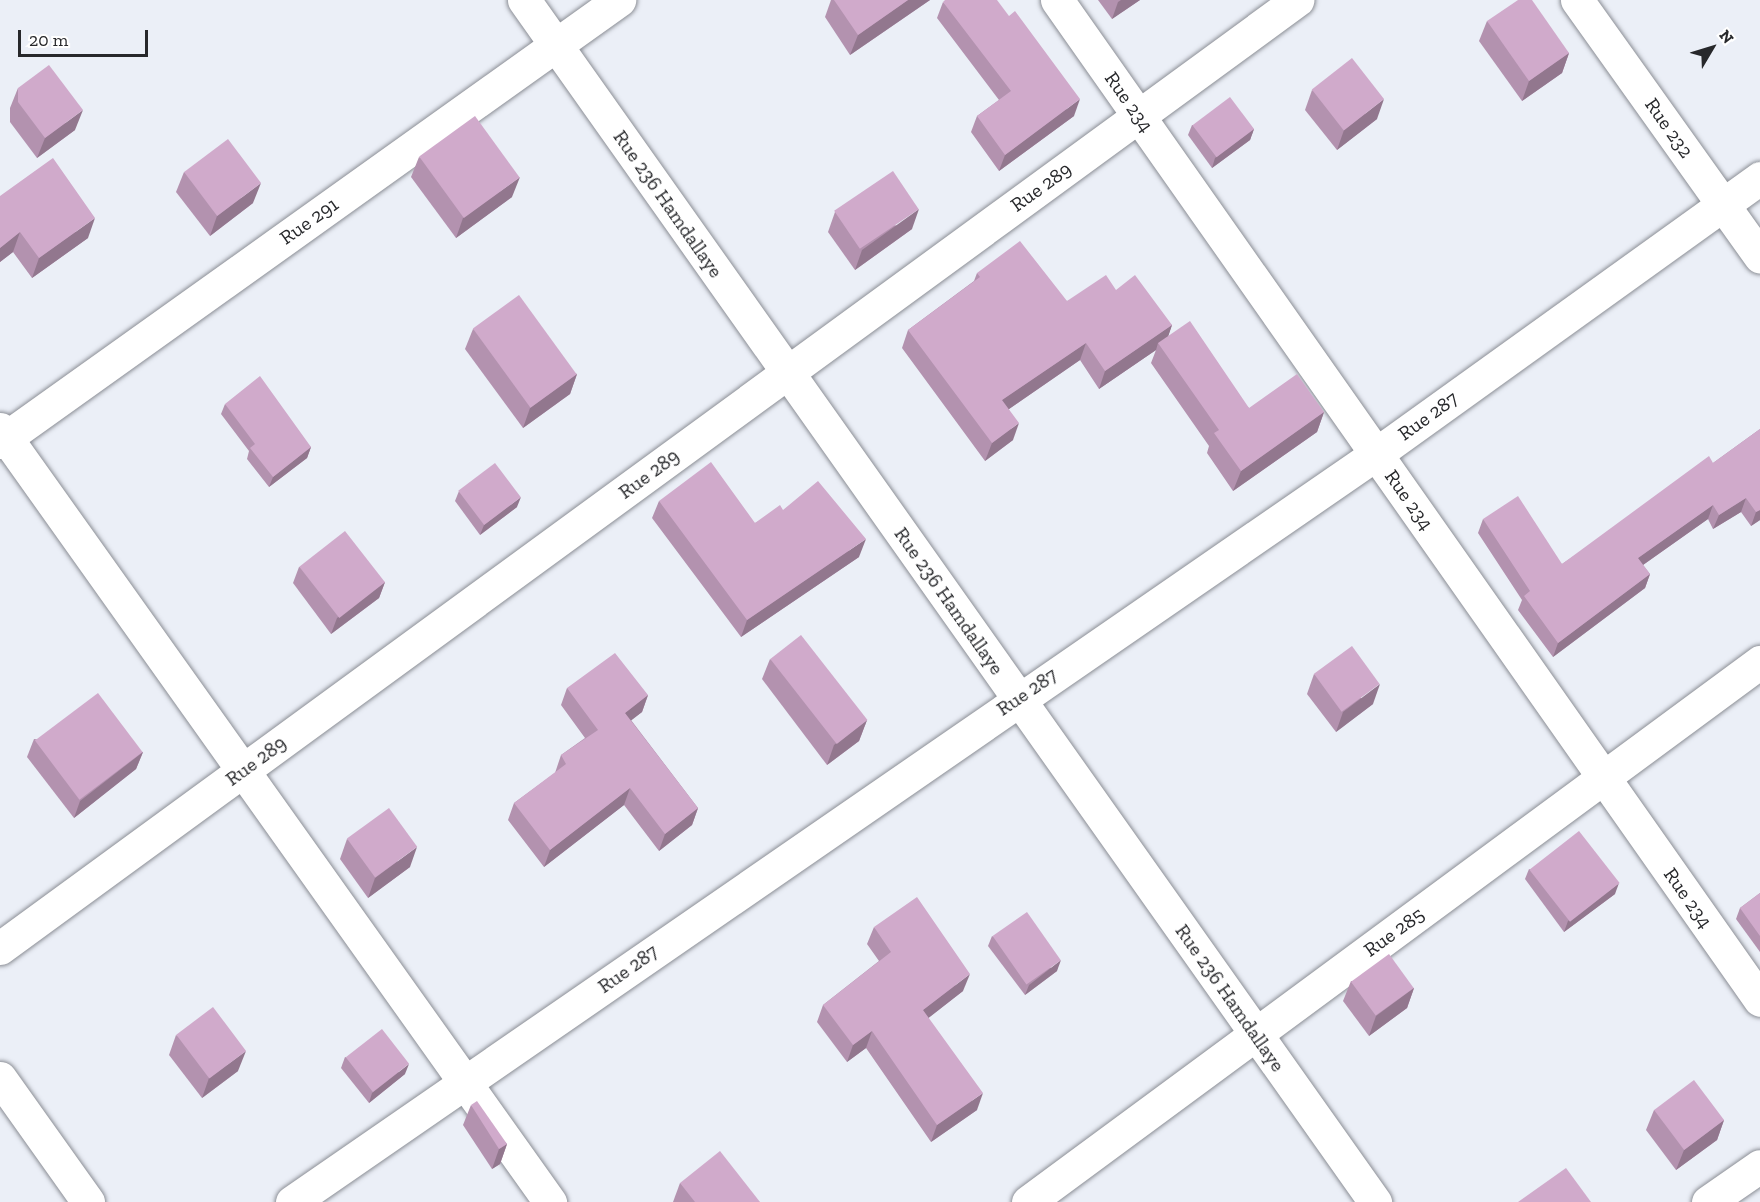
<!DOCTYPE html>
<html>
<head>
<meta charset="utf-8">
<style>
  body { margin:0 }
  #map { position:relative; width:1760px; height:1202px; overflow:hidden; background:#ebeff7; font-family:"Zilla Slab",serif }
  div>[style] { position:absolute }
  .roads { filter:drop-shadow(0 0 2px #8b8e95) drop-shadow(0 0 2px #8b8e95) }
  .minor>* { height:33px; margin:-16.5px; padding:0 16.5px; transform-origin:16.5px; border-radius:16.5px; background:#fff }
  .wall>* { inset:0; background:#b392af }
  .shaded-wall>* { inset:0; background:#92778e }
  .building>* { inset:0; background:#d0aacb; transform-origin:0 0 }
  span { translate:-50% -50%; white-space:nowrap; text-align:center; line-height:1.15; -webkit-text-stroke:6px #fff; paint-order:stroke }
  .street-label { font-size:20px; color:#27282b }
  .north { position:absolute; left:1682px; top:18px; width:60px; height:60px; -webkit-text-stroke:4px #fff; paint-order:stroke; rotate:52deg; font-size:16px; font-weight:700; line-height:24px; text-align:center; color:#27282b }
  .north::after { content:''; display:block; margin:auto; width:21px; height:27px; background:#27282b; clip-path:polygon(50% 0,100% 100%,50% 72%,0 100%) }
  .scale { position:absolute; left:18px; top:30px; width:130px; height:27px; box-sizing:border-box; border:3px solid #27282b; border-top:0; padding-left:8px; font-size:18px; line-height:21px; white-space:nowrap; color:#27282b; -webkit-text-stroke:4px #fff; paint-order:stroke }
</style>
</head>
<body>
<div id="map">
  <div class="roads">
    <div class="minor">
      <i style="left:524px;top:0;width:1473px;rotate:54.7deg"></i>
      <i style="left:1057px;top:0;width:1222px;rotate:54.89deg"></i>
      <i style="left:1577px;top:0;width:315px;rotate:54.5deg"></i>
      <i style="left:0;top:429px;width:949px;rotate:54.57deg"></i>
      <i style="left:0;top:442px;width:761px;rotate:-35.53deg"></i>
      <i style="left:0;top:948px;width:1607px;rotate:-36.16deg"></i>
      <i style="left:0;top:1078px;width:152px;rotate:54.6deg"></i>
      <i style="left:292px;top:1202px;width:1317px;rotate:-34.61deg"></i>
      <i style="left:1376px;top:454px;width:473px;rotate:-35.7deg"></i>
      <i style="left:1028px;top:1202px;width:910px;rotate:-36.42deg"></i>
      <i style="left:1708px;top:1202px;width:63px;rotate:-34.7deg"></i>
    </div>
  </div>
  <div class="wall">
    <i style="clip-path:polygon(831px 0,930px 0,850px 55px,825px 17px)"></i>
    <i style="clip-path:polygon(1098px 0,1140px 0,1112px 19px)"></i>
    <i style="clip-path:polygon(943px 2px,1074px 116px,999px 171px,971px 132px,977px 116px,999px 100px,937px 18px)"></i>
    <i style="clip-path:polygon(1487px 21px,1569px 53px,1562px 73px,1522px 101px,1479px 41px)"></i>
    <i style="clip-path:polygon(18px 88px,75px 130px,37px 158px,10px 122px,10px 108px)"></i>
    <i style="clip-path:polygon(1312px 90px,1377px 119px,1337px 150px,1305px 110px)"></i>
    <i style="clip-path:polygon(1192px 125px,1254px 129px,1250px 140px,1212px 168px,1188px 135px)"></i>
    <i style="clip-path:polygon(419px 157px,512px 197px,456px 238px,411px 177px)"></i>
    <i style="clip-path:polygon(184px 172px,253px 203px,210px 236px,176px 192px)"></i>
    <i style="clip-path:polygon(0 196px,88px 238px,32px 278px,13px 252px,0 262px)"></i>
    <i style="clip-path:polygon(835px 212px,912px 229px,855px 270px,828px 232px)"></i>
    <i style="clip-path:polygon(977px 273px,1067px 301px,1116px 290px,1172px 325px,1168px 336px,1249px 408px,1324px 412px,1317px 432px,1233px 491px,1207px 453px,1209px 446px,1151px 363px,1156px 350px,1099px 389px,1080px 360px,1009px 409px,1013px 440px,985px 461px,902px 348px,908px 330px,974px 281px)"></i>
    <i style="clip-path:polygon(473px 329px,577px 374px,570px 394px,523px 428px,465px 349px)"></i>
    <i style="clip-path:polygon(225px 404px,311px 447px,307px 458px,269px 487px,247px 459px,249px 451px,221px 414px)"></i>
    <i style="clip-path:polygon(1760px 429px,1760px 520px,1751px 526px,1741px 512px,1713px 529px,1708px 519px,1643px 565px,1650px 574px,1645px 588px,1553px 657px,1518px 610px,1522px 600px,1478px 533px,1483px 519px,1562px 564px,1713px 463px)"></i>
    <i style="clip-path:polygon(459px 491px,517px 507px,480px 535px,455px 501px)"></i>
    <i style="clip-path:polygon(659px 501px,755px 523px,783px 510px,859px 557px,741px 637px,652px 518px)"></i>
    <i style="clip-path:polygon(299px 567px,385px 582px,379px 598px,331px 634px,293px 583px)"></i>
    <i style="clip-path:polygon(770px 659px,867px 720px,859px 741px,827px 765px,762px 679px)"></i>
    <i style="clip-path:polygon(1314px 674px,1373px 704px,1336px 732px,1307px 694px)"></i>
    <i style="clip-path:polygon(567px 688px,648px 695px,642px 712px,631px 720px,698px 808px,692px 825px,659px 851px,624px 805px,544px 867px,508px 820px,514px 803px,555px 773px,561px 755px,585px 738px,561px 705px)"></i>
    <i style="clip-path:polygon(34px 739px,143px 752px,136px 769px,74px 818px,27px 757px)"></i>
    <i style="clip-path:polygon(347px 839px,410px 867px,368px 898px,340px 859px)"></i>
    <i style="clip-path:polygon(1529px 869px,1615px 894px,1564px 932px,1525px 879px)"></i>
    <i style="clip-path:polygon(1760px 893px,1760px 952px,1736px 919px,1740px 908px)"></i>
    <i style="clip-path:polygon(874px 927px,963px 991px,928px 1018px,977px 1110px,931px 1142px,866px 1048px,847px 1062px,817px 1022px,823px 1005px,879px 961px,867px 944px)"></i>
    <i style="clip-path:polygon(992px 936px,1057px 971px,1025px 995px,988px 946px)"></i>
    <i style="clip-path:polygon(1351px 981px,1414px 988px,1407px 1008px,1369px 1036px,1343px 1001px)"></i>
    <i style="clip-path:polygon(176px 1035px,238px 1071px,202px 1098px,169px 1055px)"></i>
    <i style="clip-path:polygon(345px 1057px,405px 1074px,369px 1103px,341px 1068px)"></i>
    <i style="clip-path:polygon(471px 1105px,507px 1144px,500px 1164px,492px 1169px,463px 1125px)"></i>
    <i style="clip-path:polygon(1654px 1110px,1724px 1120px,1717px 1140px,1676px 1170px,1646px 1130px)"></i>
    <i style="clip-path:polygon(680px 1183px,760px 1202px,673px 1202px)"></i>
  </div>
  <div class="shaded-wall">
    <i style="clip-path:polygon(908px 0,930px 0,850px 55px,858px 35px)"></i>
    <i style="clip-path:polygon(1121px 0,1140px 0,1112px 19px,1118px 2px)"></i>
    <i style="clip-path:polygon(1569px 53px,1562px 73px,1522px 101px,1529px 81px)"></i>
    <i style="clip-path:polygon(1080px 99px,1074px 116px,999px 171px,1005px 155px)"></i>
    <i style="clip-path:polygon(1384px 99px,1377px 119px,1337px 150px,1344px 130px)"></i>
    <i style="clip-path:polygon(83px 110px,75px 130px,37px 158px,45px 138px)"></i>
    <i style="clip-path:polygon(1254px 129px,1250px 140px,1212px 168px,1215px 158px)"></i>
    <i style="clip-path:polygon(520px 177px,512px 197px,456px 238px,463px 218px)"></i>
    <i style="clip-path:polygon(261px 183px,253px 203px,210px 236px,217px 216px)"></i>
    <i style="clip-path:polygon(919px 209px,912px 229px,855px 270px,862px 250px)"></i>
    <i style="clip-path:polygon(95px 218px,88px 238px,32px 278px,39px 258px)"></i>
    <i style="clip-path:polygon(20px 232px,13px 252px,0 262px,0 248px)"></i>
    <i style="clip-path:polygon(1172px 325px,1166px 343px,1158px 343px,1156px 350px,1099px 389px,1105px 371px)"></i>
    <i style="clip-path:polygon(1086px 343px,1080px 360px,996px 418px,1002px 400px)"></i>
    <i style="clip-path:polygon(577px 374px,570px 394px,523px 428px,530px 408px)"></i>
    <i style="clip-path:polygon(1324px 412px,1317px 432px,1233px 491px,1241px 471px)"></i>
    <i style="clip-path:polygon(1019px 423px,1013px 440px,985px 461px,992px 443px)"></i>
    <i style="clip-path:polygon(311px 447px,307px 458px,269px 487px,273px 477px)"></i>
    <i style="clip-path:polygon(521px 497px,517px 507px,480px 535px,484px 525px)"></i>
    <i style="clip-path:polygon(1746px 498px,1741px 512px,1713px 529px,1719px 515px)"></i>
    <i style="clip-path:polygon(1713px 505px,1708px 519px,1633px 572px,1638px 558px)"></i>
    <i style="clip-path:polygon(1760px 510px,1760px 520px,1751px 526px,1756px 512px)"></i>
    <i style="clip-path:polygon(866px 539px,859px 557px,741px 637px,747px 620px)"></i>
    <i style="clip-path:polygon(1650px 574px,1645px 588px,1553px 657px,1558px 643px)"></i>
    <i style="clip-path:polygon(385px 582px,379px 598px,331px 634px,337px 618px)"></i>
    <i style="clip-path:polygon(1380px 684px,1373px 704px,1336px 732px,1343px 712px)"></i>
    <i style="clip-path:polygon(648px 695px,642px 712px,619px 730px,625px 713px)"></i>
    <i style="clip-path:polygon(867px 720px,859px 741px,827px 765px,834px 745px)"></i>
    <i style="clip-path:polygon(143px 752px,136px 769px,74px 818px,80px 801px)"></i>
    <i style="clip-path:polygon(630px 788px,624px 805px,544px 867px,550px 850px)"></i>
    <i style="clip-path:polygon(698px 808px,692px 825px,659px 851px,665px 834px)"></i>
    <i style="clip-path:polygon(417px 847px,410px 867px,368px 898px,375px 878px)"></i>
    <i style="clip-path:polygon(1619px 883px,1615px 894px,1564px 932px,1568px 921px)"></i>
    <i style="clip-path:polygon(1061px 960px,1057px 971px,1025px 995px,1029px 985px)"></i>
    <i style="clip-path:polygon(970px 974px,963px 991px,917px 1027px,923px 1010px)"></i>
    <i style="clip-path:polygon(1414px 988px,1407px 1008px,1369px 1036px,1376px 1016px)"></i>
    <i style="clip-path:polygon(872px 1031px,866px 1048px,847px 1062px,853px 1045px)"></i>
    <i style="clip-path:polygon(246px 1051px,238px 1071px,202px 1098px,209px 1078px)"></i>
    <i style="clip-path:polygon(409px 1064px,405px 1074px,369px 1103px,372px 1093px)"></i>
    <i style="clip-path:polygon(983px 1093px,977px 1110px,931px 1142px,937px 1125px)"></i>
    <i style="clip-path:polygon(1724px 1120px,1717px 1140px,1676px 1170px,1684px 1150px)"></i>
    <i style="clip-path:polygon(507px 1144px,500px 1164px,492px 1169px,499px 1149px)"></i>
  </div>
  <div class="building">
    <i style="clip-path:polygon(834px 0,908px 0,858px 35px)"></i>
    <i style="clip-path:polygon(945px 0,997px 0,1009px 16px,1015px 11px,1080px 99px,1005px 155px,977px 116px,1011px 91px,943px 2px)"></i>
    <i style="clip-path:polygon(1518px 0,1532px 0,1569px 53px,1529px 81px,1487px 21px)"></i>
    <i style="left:1352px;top:58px;width:52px;height:51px;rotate:52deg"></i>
    <i style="clip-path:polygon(49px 65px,83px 110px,45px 138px,18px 102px,18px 88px)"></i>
    <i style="left:1230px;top:97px;width:40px;height:47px;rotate:53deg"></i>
    <i style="left:475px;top:116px;width:76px;height:69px;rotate:54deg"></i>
    <i style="left:228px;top:139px;width:55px;height:55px;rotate:53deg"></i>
    <i style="clip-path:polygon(53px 158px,95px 218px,39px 258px,20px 232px,0 248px,0 196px)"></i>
    <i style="left:893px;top:171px;width:46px;height:71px;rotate:56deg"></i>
    <i style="clip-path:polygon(1020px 241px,1067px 301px,1106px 275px,1116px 290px,1135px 275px,1172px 325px,1105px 371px,1086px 343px,1002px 400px,1019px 423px,992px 443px,908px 330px,980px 277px,977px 273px)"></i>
    <i style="left:519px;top:295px;width:98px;height:57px;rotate:54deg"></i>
    <i style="clip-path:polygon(1190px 321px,1249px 408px,1297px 374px,1324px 412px,1241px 471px,1214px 433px,1219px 430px,1158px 343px)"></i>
    <i style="clip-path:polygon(260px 376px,311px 447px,273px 477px,250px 448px,255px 444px,225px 404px)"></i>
    <i style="clip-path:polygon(1760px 429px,1760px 510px,1756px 512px,1746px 498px,1719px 515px,1713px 505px,1638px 558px,1650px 574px,1558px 643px,1524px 596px,1530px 591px,1483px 519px,1518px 496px,1562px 564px,1709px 456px,1713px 463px)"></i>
    <i style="clip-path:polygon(711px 462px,755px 523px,780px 505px,783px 510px,818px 481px,866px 539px,747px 620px,659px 501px)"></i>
    <i style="left:495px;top:463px;width:43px;height:46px;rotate:53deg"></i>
    <i style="left:345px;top:531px;width:65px;height:58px;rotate:52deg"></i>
    <i style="left:801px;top:635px;width:108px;height:39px;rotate:52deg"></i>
    <i style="left:1352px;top:646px;width:47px;height:47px;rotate:54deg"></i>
    <i style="clip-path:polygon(615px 653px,648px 695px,625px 713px,698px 808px,665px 834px,630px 788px,550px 850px,514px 803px,566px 764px,561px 755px,598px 730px,567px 688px)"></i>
    <i style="left:98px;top:693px;width:74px;height:79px;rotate:53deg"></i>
    <i style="left:389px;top:808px;width:48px;height:52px;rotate:54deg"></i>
    <i style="left:1579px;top:831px;width:66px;height:63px;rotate:52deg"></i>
    <i style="clip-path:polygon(1760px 893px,1760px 936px,1740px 908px)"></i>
    <i style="clip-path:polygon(917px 897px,970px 974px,923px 1010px,983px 1093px,937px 1125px,872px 1031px,853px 1045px,823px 1005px,891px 952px,874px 927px)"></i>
    <i style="left:1027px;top:912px;width:59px;height:42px;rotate:55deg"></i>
    <i style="left:1389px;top:954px;width:42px;height:47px;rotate:54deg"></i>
    <i style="left:213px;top:1007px;width:55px;height:46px;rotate:53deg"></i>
    <i style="left:382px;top:1029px;width:44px;height:46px;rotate:52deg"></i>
    <i style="left:1694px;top:1080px;width:50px;height:50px;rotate:53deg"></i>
    <i style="clip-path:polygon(477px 1101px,507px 1144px,499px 1149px,471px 1105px)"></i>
    <i style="clip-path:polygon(720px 1151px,760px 1202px,695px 1202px,680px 1183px)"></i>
    <i style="clip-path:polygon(1566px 1168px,1591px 1202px,1518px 1202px)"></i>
  </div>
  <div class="street-label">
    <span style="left:1129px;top:102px;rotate:55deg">Rue 234</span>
    <span style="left:1669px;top:128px;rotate:55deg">Rue 232</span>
    <span style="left:1041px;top:187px;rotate:-36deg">Rue 289</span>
    <span style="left:668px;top:204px;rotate:55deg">Rue 236 Hamdallaye</span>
    <span style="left:309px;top:221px;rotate:-35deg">Rue 291</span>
    <span style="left:1428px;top:416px;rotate:-36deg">Rue 287</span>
    <span style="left:649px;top:474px;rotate:-36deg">Rue 289</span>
    <span style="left:1409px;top:500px;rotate:55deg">Rue 234</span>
    <span style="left:949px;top:601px;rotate:55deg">Rue 236 Hamdallaye</span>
    <span style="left:1027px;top:692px;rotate:-34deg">Rue 287</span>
    <span style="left:256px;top:761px;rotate:-36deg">Rue 289</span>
    <span style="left:1688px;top:898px;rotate:55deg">Rue 234</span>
    <span style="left:1394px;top:932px;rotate:-36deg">Rue 285</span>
    <span style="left:628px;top:969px;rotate:-35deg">Rue 287</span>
    <span style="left:1230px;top:998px;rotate:55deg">Rue 236 Hamdallaye</span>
  </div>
  <div class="north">N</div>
  <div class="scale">20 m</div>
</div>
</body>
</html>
